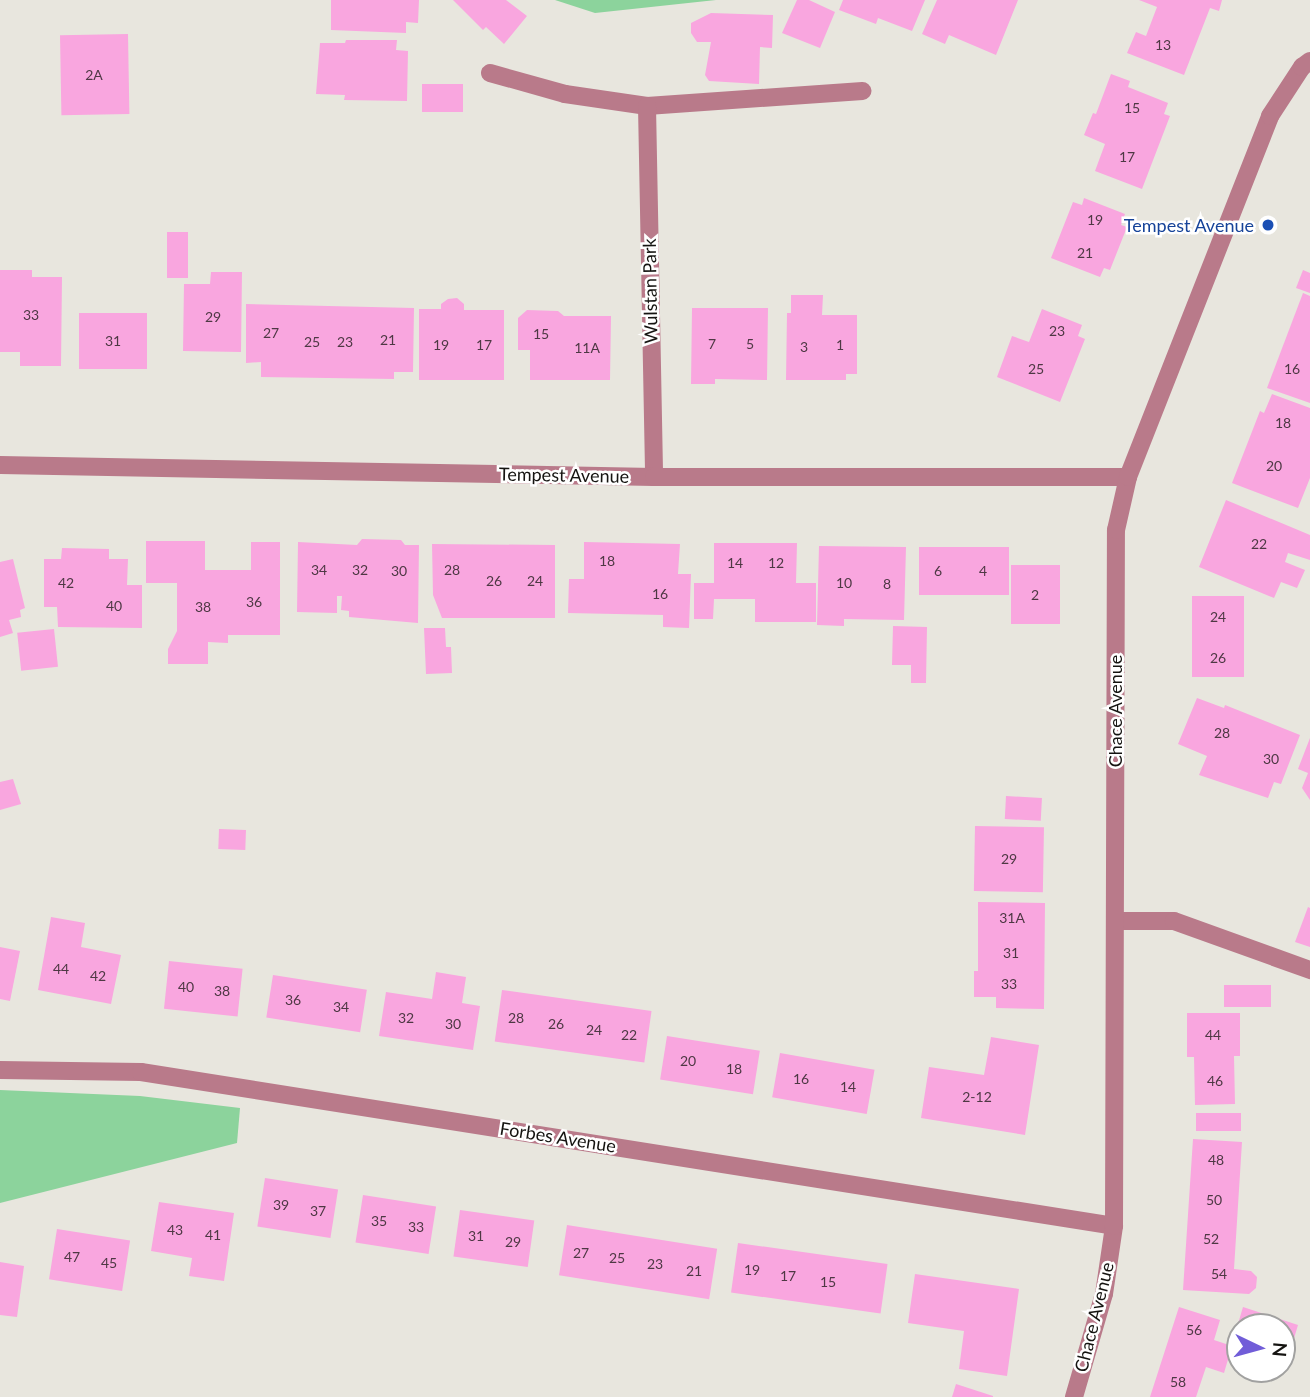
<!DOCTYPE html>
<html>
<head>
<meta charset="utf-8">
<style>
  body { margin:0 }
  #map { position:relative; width:1310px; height:1397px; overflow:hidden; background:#e8e6de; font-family:Lato,sans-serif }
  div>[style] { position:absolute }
  .green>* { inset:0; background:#8cd39c }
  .building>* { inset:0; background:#f9a6df; transform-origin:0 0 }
  .minor>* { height:18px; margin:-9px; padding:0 9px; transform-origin:9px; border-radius:9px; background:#b97a8a }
  .dots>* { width:19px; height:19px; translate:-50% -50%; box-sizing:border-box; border:4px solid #fff; border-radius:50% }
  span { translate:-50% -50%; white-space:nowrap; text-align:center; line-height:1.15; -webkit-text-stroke:5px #fff; paint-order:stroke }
  .number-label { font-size:14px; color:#4e3844 }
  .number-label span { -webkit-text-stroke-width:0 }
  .transit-label { font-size:18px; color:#164399 }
  .right { translate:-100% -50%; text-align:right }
  .street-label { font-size:18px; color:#151411 }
  .north { position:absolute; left:1226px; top:1313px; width:70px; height:70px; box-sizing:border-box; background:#fff; border:2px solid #a1a1a0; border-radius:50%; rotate:95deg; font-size:19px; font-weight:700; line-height:28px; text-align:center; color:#151411 }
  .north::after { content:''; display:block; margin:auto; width:24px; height:32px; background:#715dd8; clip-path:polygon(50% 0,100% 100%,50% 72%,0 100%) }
</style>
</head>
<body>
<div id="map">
  <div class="green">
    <i style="clip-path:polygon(555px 0,716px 0,595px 13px)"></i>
    <i style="clip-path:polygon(0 1090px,140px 1096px,240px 1108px,237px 1143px,0 1203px)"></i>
  </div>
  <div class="building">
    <i style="clip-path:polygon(331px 0,419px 0,418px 23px,406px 22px,406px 33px,331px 30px)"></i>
    <i style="clip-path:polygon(453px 0,506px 0,527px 16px,504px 44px,486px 27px,483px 30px)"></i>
    <i style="clip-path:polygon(797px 0,809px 0,835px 12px,820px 48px,782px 33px)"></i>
    <i style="clip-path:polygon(843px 0,925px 0,912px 31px,878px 18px,876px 24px,839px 10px)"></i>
    <i style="clip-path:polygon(937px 0,1018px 0,996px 55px,949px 35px,945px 44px,922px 34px)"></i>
    <i style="clip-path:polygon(1139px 0,1222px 0,1219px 11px,1210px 8px,1184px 75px,1127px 53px,1136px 32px,1146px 36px,1157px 7px)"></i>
    <i style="clip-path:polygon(711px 13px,773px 15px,772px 48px,760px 47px,759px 84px,709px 81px,705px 75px,711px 42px,697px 42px,691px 33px,691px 23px)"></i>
    <i style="left:128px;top:34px;width:80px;height:68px;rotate:89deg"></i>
    <i style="clip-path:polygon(346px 40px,397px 40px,396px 50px,408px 51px,407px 101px,344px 100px,345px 95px,316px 94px,320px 43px,345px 43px)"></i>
    <i style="clip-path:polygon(1111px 74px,1130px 81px,1128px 87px,1168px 103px,1164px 114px,1170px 116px,1142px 189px,1095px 171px,1105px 144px,1084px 135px,1093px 113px,1096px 114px)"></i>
    <i style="left:422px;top:84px;width:41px;height:28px"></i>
    <i style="clip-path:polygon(1084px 198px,1125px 214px,1121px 225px,1127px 227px,1110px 270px,1104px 268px,1100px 277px,1051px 258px,1073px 202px,1082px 205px)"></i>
    <i style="left:167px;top:232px;width:21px;height:46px"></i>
    <i style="clip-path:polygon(0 270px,32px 270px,32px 277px,62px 277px,61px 366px,20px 366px,20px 352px,0 352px)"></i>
    <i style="clip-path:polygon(1303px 270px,1310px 273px,1310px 293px,1296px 288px)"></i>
    <i style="clip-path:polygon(211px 272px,242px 272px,241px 352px,183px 351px,184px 284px,210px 284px)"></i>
    <i style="clip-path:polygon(1303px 293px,1310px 296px,1310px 403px,1267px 388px)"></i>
    <i style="clip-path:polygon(791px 295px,823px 295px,822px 315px,857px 315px,857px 374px,846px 374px,846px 380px,786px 380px,787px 313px,791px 313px)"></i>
    <i style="clip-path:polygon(457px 298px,464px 304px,464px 310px,504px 310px,504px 380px,419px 380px,419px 309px,441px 309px,441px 304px,448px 299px)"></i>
    <i style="clip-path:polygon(246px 304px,414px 308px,413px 372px,394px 372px,394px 379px,261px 377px,261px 362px,246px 363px)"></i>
    <i style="clip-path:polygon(692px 308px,768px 308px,767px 380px,715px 379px,715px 384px,691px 384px)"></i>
    <i style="clip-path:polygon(1042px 309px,1082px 325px,1078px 336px,1085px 339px,1060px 402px,997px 377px,1012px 336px,1029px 342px)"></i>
    <i style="clip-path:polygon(527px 310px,558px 311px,564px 316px,611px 316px,610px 380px,530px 380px,530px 350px,518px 350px,518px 318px)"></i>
    <i style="left:79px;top:313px;width:68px;height:56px"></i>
    <i style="clip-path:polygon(1272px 394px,1310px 408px,1310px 478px,1298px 508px,1232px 483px,1260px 411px,1264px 413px)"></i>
    <i style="clip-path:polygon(1226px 500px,1310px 535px,1310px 560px,1288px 553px,1285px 562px,1305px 570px,1297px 588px,1281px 582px,1274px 598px,1199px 567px)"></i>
    <i style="clip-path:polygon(362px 539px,401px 540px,405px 545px,419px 545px,418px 623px,349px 617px,349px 611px,341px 610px,342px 596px,337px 596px,337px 613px,297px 612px,298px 542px,357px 545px)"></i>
    <i style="clip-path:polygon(146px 541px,205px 541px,205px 570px,251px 570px,251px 542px,280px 542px,280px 635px,228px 635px,228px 643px,208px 642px,208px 664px,168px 664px,168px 649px,177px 631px,177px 583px,146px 583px)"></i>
    <i style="clip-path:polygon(584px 542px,680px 544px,678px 574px,691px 574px,689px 628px,663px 627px,663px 615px,568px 613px,569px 579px,584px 579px)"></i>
    <i style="clip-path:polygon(714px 543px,797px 543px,796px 583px,816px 583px,816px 622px,755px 622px,755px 599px,714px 599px,713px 619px,694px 619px,694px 583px,714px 583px)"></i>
    <i style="clip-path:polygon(432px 544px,555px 545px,555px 618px,442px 618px,433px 595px)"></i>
    <i style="clip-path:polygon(819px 546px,906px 547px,904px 620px,844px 619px,844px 626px,817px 625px)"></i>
    <i style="left:919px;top:547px;width:90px;height:48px"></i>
    <i style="clip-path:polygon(62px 548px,109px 549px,109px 559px,128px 559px,127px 585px,142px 585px,142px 628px,58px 627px,57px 607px,44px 607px,44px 559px,61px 559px)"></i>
    <i style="clip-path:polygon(13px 559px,25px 608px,20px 610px,21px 617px,9px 620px,13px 633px,0 637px,0 562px)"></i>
    <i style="left:1011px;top:565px;width:49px;height:59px"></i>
    <i style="left:1192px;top:596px;width:52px;height:81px"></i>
    <i style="clip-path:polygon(893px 626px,927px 627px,926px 683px,911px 683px,911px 665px,892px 665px)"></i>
    <i style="clip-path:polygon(424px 628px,445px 628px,446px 647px,451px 647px,452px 673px,426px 674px)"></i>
    <i style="left:54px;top:629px;width:38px;height:37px;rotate:84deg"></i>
    <i style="clip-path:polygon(1197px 698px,1224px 708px,1225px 705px,1300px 735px,1281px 784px,1274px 782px,1268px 798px,1199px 775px,1207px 756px,1178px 744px)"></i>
    <i style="clip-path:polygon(1310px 738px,1310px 800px,1302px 788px,1308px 773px,1298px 769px)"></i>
    <i style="clip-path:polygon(13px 779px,21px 804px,0 810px,0 782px)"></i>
    <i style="left:1006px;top:796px;width:36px;height:23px;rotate:3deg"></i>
    <i style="left:975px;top:826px;width:69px;height:65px;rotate:1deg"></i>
    <i style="left:219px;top:829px;width:27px;height:20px;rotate:2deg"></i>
    <i style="clip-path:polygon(978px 902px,1045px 903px,1044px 1009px,996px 1008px,996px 997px,974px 997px,974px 971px,978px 971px)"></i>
    <i style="clip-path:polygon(1308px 907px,1310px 908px,1310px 947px,1295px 942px)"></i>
    <i style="clip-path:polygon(51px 917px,85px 923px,81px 947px,121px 955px,111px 1004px,38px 990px)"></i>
    <i style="clip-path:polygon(0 947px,20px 951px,10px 1001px,0 999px)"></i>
    <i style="left:169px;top:961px;width:74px;height:48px;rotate:6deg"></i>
    <i style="clip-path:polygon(436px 972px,466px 977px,462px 1003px,480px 1006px,473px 1050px,379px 1036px,386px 992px,432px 999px)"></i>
    <i style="left:273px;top:975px;width:95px;height:43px;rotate:9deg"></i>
    <i style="left:1224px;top:985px;width:47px;height:22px"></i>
    <i style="left:502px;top:990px;width:151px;height:52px;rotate:8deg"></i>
    <i style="clip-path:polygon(1187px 1013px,1240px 1013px,1240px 1056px,1234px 1056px,1235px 1104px,1195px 1105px,1194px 1057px,1187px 1057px)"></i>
    <i style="left:667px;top:1036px;width:94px;height:44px;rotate:9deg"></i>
    <i style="clip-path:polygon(991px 1037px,1039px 1045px,1025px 1135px,921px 1118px,929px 1067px,984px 1075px)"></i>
    <i style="left:780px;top:1053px;width:96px;height:45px;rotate:10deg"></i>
    <i style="left:1196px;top:1113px;width:45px;height:18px"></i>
    <i style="clip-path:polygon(1193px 1139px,1242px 1142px,1234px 1269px,1251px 1271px,1257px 1277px,1256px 1288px,1249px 1294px,1183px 1290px)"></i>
    <i style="left:265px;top:1178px;width:74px;height:49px;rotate:9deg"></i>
    <i style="left:363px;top:1195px;width:74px;height:48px;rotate:9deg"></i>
    <i style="clip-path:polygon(159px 1202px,234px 1213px,224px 1281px,189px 1276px,192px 1258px,151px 1251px)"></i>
    <i style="left:460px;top:1210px;width:75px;height:47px;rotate:8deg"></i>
    <i style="left:567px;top:1225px;width:152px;height:51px;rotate:9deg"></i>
    <i style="left:57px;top:1229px;width:74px;height:51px;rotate:9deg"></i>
    <i style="left:738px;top:1243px;width:151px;height:50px;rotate:8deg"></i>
    <i style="clip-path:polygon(0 1262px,24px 1266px,17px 1317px,0 1315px)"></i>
    <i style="clip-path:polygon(915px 1274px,1019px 1289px,1007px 1376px,959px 1369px,964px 1331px,908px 1323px)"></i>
    <i style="clip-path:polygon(1179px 1307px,1220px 1320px,1214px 1340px,1232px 1346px,1224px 1373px,1206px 1367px,1196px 1397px,1150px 1397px)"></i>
    <i style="clip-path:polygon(1243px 1307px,1298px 1325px,1292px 1345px,1282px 1341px,1282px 1327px,1237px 1327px)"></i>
    <i style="clip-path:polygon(956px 1384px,993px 1396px,993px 1397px,952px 1397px)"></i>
  </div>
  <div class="minor">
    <i style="left:490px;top:73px;width:78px;rotate:15.6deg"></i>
    <i style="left:565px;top:94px;width:83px;rotate:8.3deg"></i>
    <i style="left:647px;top:106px;width:216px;rotate:-4deg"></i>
    <i style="left:647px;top:106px;width:371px;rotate:88.9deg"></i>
    <i style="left:0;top:465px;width:654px;rotate:1.05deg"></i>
    <i style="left:654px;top:477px;width:474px"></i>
    <i style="left:1115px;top:921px;width:59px"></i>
    <i style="left:1174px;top:921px;width:145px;rotate:19.8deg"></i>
    <i style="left:0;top:1070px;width:141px;rotate:0.8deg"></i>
    <i style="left:141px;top:1072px;width:985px;rotate:8.99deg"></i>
    <i style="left:1074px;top:1397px;width:107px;rotate:-73.8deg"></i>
    <i style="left:1104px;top:1294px;width:69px;rotate:-81.6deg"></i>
    <i style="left:1114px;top:1226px;width:696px;rotate:-89.84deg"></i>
    <i style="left:1116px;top:530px;width:54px;rotate:-77.2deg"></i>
    <i style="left:1128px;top:477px;width:388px;rotate:-68.5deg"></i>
    <i style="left:1270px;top:116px;width:59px;rotate:-56.9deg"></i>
    <i style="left:1302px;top:67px;width:10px;rotate:-37deg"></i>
  </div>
  <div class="dots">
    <i style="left:1268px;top:225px;background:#1a4fb4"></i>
  </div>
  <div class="number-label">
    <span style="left:1163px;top:45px">13</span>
    <span style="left:94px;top:75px">2A</span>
    <span style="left:1132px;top:108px">15</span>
    <span style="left:1127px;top:157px">17</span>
    <span style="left:1095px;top:220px">19</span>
    <span style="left:1085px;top:253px">21</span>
    <span style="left:31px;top:315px">33</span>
    <span style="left:213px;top:317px">29</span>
    <span style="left:1057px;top:331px">23</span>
    <span style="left:271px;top:333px">27</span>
    <span style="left:541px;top:334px">15</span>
    <span style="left:388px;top:340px">21</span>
    <span style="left:113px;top:341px">31</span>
    <span style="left:312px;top:342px">25</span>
    <span style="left:345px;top:342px">23</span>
    <span style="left:712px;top:344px">7</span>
    <span style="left:750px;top:344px">5</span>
    <span style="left:441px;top:345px">19</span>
    <span style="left:484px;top:345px">17</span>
    <span style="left:840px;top:345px">1</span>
    <span style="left:804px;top:347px">3</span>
    <span style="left:587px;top:348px">11A</span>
    <span style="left:1036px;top:369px">25</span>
    <span style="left:1292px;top:369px">16</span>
    <span style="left:1283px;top:423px">18</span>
    <span style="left:1274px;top:466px">20</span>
    <span style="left:1259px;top:544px">22</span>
    <span style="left:607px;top:561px">18</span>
    <span style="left:735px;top:563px">14</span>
    <span style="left:776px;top:563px">12</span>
    <span style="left:319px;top:570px">34</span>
    <span style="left:360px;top:570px">32</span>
    <span style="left:452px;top:570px">28</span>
    <span style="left:399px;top:571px">30</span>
    <span style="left:938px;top:571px">6</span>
    <span style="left:983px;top:571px">4</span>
    <span style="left:494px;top:581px">26</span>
    <span style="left:535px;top:581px">24</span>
    <span style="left:66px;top:583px">42</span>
    <span style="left:844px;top:583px">10</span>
    <span style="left:887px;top:584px">8</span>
    <span style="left:660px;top:594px">16</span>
    <span style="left:1035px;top:595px">2</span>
    <span style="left:254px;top:602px">36</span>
    <span style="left:114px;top:606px">40</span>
    <span style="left:203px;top:607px">38</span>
    <span style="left:1218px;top:617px">24</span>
    <span style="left:1218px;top:658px">26</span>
    <span style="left:1222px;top:733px">28</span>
    <span style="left:1271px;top:759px">30</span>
    <span style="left:1009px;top:859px">29</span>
    <span style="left:1012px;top:918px">31A</span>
    <span style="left:1011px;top:953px">31</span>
    <span style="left:61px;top:969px">44</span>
    <span style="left:98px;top:976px">42</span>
    <span style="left:1009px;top:984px">33</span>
    <span style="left:186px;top:987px">40</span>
    <span style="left:222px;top:991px">38</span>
    <span style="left:293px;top:1000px">36</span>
    <span style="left:341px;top:1007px">34</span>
    <span style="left:406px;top:1018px">32</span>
    <span style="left:516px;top:1018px">28</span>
    <span style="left:453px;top:1024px">30</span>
    <span style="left:556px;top:1024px">26</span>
    <span style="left:594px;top:1030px">24</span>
    <span style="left:629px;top:1035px">22</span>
    <span style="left:1213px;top:1035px">44</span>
    <span style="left:688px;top:1061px">20</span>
    <span style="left:734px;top:1069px">18</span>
    <span style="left:801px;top:1079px">16</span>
    <span style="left:1215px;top:1081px">46</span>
    <span style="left:848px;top:1087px">14</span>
    <span style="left:977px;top:1097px">2-12</span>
    <span style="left:1216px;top:1160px">48</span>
    <span style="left:1214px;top:1200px">50</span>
    <span style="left:281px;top:1205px">39</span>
    <span style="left:318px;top:1211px">37</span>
    <span style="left:379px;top:1221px">35</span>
    <span style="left:416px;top:1227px">33</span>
    <span style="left:175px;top:1230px">43</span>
    <span style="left:213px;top:1235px">41</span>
    <span style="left:476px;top:1236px">31</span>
    <span style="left:1211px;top:1239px">52</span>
    <span style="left:513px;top:1242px">29</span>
    <span style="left:581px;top:1253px">27</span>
    <span style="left:72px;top:1257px">47</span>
    <span style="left:617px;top:1258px">25</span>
    <span style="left:109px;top:1263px">45</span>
    <span style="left:655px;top:1264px">23</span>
    <span style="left:752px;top:1270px">19</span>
    <span style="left:694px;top:1271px">21</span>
    <span style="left:1219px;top:1274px">54</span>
    <span style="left:788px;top:1276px">17</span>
    <span style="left:828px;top:1282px">15</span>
    <span style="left:1194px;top:1330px">56</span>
    <span style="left:1178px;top:1382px">58</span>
  </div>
  <div class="transit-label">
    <span class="right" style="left:1254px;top:225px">Tempest Avenue</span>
  </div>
  <div class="street-label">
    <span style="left:650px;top:291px;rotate:-91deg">Wulstan Park</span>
    <span style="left:564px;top:475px;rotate:1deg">Tempest Avenue</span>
    <span style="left:1115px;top:711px;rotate:-90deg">Chace Avenue</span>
    <span style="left:558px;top:1137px;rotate:9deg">Forbes Avenue</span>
    <span style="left:1094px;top:1317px;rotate:-76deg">Chace Avenue</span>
  </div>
  <div class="north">N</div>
</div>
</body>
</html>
